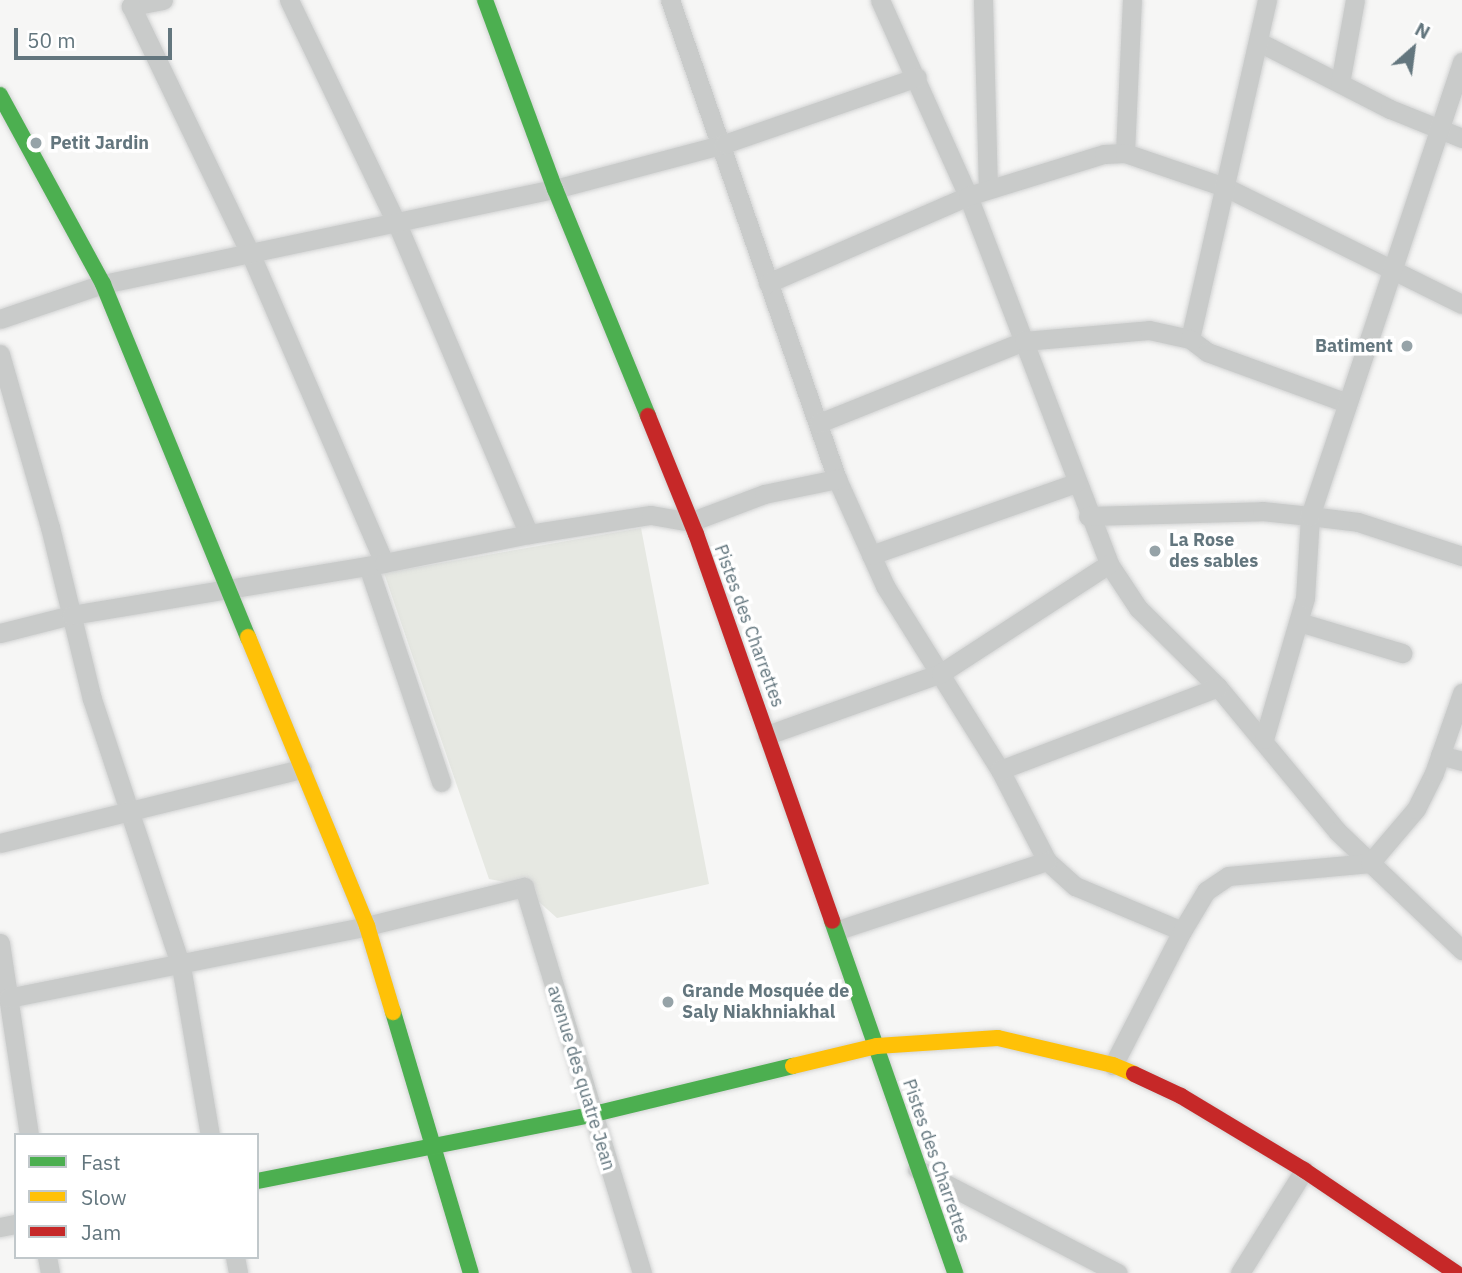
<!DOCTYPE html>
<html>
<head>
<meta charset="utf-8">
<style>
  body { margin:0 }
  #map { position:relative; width:1462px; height:1273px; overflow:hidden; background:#f6f6f5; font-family:"IBM Plex Sans",sans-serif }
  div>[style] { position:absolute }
  .green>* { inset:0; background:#e6e8e2 }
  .roads { filter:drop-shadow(0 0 2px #d2d3d3) drop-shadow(0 0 2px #d2d3d3) }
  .street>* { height:19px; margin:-9.5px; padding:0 9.5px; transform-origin:9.5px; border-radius:9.5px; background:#c9cbca }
  .fast>* { height:16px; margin:-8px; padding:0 8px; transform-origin:8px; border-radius:8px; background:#4caf50 }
  .slow>* { height:16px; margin:-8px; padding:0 8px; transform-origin:8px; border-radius:8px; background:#ffc107 }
  .jam>* { height:16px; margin:-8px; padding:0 8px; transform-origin:8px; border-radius:8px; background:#c62828 }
  .dots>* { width:19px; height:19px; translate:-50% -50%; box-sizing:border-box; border:4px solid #fff; border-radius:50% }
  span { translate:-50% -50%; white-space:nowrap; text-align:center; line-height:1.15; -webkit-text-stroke:7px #fff; paint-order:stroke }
  .poi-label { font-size:18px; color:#63767e; font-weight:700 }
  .left { translate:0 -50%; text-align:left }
  .right { translate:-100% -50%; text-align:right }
  .street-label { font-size:18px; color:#63767e }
  .legend { position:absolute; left:14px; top:1133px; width:245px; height:126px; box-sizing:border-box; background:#fff; border:2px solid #c1c8cb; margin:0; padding:9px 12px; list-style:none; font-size:21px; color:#63767e }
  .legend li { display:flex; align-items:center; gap:14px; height:35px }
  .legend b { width:35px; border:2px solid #c1c8cb }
  .north { position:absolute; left:1378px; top:14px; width:70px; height:70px; -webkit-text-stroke:5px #fff; paint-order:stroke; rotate:28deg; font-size:19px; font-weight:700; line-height:28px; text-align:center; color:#63767e }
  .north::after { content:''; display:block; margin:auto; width:24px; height:32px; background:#63767e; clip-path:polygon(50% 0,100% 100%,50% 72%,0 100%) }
  .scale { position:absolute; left:14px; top:28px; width:158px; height:32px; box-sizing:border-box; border:4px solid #63767e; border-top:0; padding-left:9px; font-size:21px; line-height:24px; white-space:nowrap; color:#63767e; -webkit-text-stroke:5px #fff; paint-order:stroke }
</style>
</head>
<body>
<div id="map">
  <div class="green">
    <i style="clip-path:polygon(641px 528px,709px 884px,557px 918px,520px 885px,489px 879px,384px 573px)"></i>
  </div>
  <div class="roads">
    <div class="street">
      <i style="left:163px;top:0;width:33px;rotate:169deg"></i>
      <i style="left:131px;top:6px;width:276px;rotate:64.3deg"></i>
      <i style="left:251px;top:255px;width:335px;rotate:66.6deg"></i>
      <i style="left:289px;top:0;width:251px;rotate:64.3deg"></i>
      <i style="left:398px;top:226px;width:335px;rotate:67deg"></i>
      <i style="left:670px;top:0;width:507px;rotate:70.78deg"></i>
      <i style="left:837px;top:479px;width:117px;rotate:65.8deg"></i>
      <i style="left:885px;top:586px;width:217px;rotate:58deg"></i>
      <i style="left:1000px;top:770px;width:102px;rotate:62.7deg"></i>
      <i style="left:1047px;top:861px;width:38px;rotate:42deg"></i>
      <i style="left:1075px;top:886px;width:116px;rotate:22.8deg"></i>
      <i style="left:1182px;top:931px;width:151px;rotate:117.2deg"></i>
      <i style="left:880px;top:0;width:215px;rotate:65.8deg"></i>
      <i style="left:968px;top:196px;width:394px;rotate:69deg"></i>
      <i style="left:1109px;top:564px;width:53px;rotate:56.6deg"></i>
      <i style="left:1138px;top:608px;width:112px;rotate:44.6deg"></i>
      <i style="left:1218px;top:687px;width:187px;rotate:50.4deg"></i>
      <i style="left:1337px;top:831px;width:173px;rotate:43.6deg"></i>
      <i style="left:983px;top:0;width:189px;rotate:88.5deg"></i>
      <i style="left:1259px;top:42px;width:147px;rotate:27.1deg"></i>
      <i style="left:1390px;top:109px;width:78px;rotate:21.9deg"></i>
      <i style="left:1340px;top:83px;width:84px;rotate:-79.8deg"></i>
      <i style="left:1125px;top:153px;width:153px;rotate:-87.4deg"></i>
      <i style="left:768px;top:283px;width:218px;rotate:-23.5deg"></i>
      <i style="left:968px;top:196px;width:142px;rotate:-17.2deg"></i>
      <i style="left:1104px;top:154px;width:21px;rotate:-3deg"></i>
      <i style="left:1125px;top:153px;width:106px;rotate:18.8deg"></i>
      <i style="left:1225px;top:187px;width:264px;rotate:26.3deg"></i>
      <i style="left:0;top:319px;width:109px;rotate:-18.8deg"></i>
      <i style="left:103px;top:284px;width:462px;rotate:-11.9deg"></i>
      <i style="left:555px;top:189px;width:175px;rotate:-14.9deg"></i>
      <i style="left:724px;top:144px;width:204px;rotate:-19.1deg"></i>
      <i style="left:1190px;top:339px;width:348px;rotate:-77.2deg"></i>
      <i style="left:0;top:354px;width:180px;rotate:73.9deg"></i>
      <i style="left:50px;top:527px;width:177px;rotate:76.3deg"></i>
      <i style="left:92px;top:699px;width:281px;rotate:71.6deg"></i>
      <i style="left:181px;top:966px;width:171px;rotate:80.3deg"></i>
      <i style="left:819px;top:423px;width:221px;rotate:-21.8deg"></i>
      <i style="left:1024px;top:341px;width:125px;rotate:-5deg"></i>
      <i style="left:1149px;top:330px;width:42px;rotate:12.4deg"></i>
      <i style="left:1190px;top:339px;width:21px;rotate:37deg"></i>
      <i style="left:1207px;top:352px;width:149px;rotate:20deg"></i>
      <i style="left:1088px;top:516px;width:174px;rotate:-1.6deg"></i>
      <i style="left:1262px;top:511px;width:48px;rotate:5.9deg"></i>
      <i style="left:1310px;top:516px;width:48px;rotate:7.1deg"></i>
      <i style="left:1358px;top:522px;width:109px;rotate:18.1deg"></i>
      <i style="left:871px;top:555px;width:217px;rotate:-19.4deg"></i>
      <i style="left:368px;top:566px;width:228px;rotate:71.3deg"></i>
      <i style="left:1299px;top:622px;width:108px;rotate:16.8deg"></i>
      <i style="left:0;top:633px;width:73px;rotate:-14.2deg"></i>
      <i style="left:71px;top:615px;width:317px;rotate:-9.4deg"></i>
      <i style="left:384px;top:563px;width:148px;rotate:-11.3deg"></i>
      <i style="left:529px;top:534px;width:123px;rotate:-8.9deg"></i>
      <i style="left:651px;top:515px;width:40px;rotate:10deg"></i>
      <i style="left:690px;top:522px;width:79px;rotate:-20.7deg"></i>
      <i style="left:764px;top:494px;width:75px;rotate:-11.6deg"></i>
      <i style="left:767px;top:735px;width:185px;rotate:-19.6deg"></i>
      <i style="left:941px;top:673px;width:200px;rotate:-33deg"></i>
      <i style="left:1264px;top:739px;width:147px;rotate:-73.8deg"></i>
      <i style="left:1305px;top:598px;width:82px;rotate:-86.5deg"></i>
      <i style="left:1310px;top:516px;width:479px;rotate:-71.5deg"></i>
      <i style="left:1440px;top:755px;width:23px;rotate:15deg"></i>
      <i style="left:1000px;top:770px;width:233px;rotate:-20.8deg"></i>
      <i style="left:0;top:843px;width:311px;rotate:-13.8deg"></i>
      <i style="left:838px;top:930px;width:220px;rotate:-18.3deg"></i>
      <i style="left:1182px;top:931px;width:47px;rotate:-59deg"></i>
      <i style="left:1206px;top:891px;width:27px;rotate:-34deg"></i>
      <i style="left:1228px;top:876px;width:143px;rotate:-5.2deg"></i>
      <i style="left:1370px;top:863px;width:71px;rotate:-49.6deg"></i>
      <i style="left:1416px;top:809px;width:40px;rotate:-63.4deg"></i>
      <i style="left:1434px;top:773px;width:85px;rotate:-70.7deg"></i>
      <i style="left:0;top:943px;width:194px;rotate:81.4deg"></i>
      <i style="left:8px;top:998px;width:366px;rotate:-11.3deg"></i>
      <i style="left:367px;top:926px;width:162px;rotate:-14deg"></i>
      <i style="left:524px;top:887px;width:404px;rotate:73deg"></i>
      <i style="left:917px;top:1169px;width:226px;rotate:27.4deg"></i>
      <i style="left:0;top:1227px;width:16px;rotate:-11deg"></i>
      <i style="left:47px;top:1257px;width:16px;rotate:79deg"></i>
      <i style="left:235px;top:1257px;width:16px;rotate:79deg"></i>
      <i style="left:1240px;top:1273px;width:121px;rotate:-58.1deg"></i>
    </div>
    <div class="fast">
      <i style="left:485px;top:0;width:202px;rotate:69.7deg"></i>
      <i style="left:555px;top:189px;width:245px;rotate:67.7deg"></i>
      <i style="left:0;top:95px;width:215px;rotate:61.4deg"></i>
      <i style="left:103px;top:284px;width:382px;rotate:67.7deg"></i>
      <i style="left:832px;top:921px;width:373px;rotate:70.7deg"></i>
      <i style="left:393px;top:1012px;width:272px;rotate:73.4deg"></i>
      <i style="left:257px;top:1181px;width:339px;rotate:-11.2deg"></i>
      <i style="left:590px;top:1115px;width:209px;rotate:-13.6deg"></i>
    </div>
    <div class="slow">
      <i style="left:248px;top:637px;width:313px;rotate:67.6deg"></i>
      <i style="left:367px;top:926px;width:90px;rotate:73.2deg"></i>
      <i style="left:793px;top:1066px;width:86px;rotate:-13.4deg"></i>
      <i style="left:877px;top:1046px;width:121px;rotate:-3.8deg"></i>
      <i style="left:998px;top:1038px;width:118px;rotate:13.2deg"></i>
      <i style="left:1113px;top:1065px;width:23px;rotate:23deg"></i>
    </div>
    <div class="jam">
      <i style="left:648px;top:416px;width:127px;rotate:67.9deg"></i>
      <i style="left:696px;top:534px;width:410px;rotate:70.6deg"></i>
      <i style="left:1134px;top:1074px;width:52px;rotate:25.1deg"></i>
      <i style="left:1181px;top:1096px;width:144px;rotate:31deg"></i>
      <i style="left:1304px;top:1170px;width:184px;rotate:34.1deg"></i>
    </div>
  </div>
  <div class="dots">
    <i style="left:36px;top:143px;background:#96a3a8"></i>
    <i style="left:1407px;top:346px;background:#96a3a8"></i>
    <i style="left:1155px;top:551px;background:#96a3a8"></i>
    <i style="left:668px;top:1002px;background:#96a3a8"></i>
  </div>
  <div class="poi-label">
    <span class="left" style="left:50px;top:143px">Petit Jardin</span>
    <span class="right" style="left:1393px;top:346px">Batiment</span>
    <span class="left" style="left:1169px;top:551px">La Rose<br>des sables</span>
    <span class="left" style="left:682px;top:1002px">Grande Mosquée de<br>Saly Niakhniakhal</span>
  </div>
  <div class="street-label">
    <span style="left:749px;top:626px;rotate:70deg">Pistes des Charrettes</span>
    <span style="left:581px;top:1078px;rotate:73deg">avenue des quatre Jean</span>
    <span style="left:936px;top:1161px;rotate:71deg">Pistes des Charrettes</span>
  </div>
  <ul class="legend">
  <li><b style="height:9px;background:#4caf50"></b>Fast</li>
  <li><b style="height:9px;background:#ffc107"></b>Slow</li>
  <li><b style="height:9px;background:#c62828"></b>Jam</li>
  </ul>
  <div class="north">N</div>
  <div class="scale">50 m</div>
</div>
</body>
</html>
